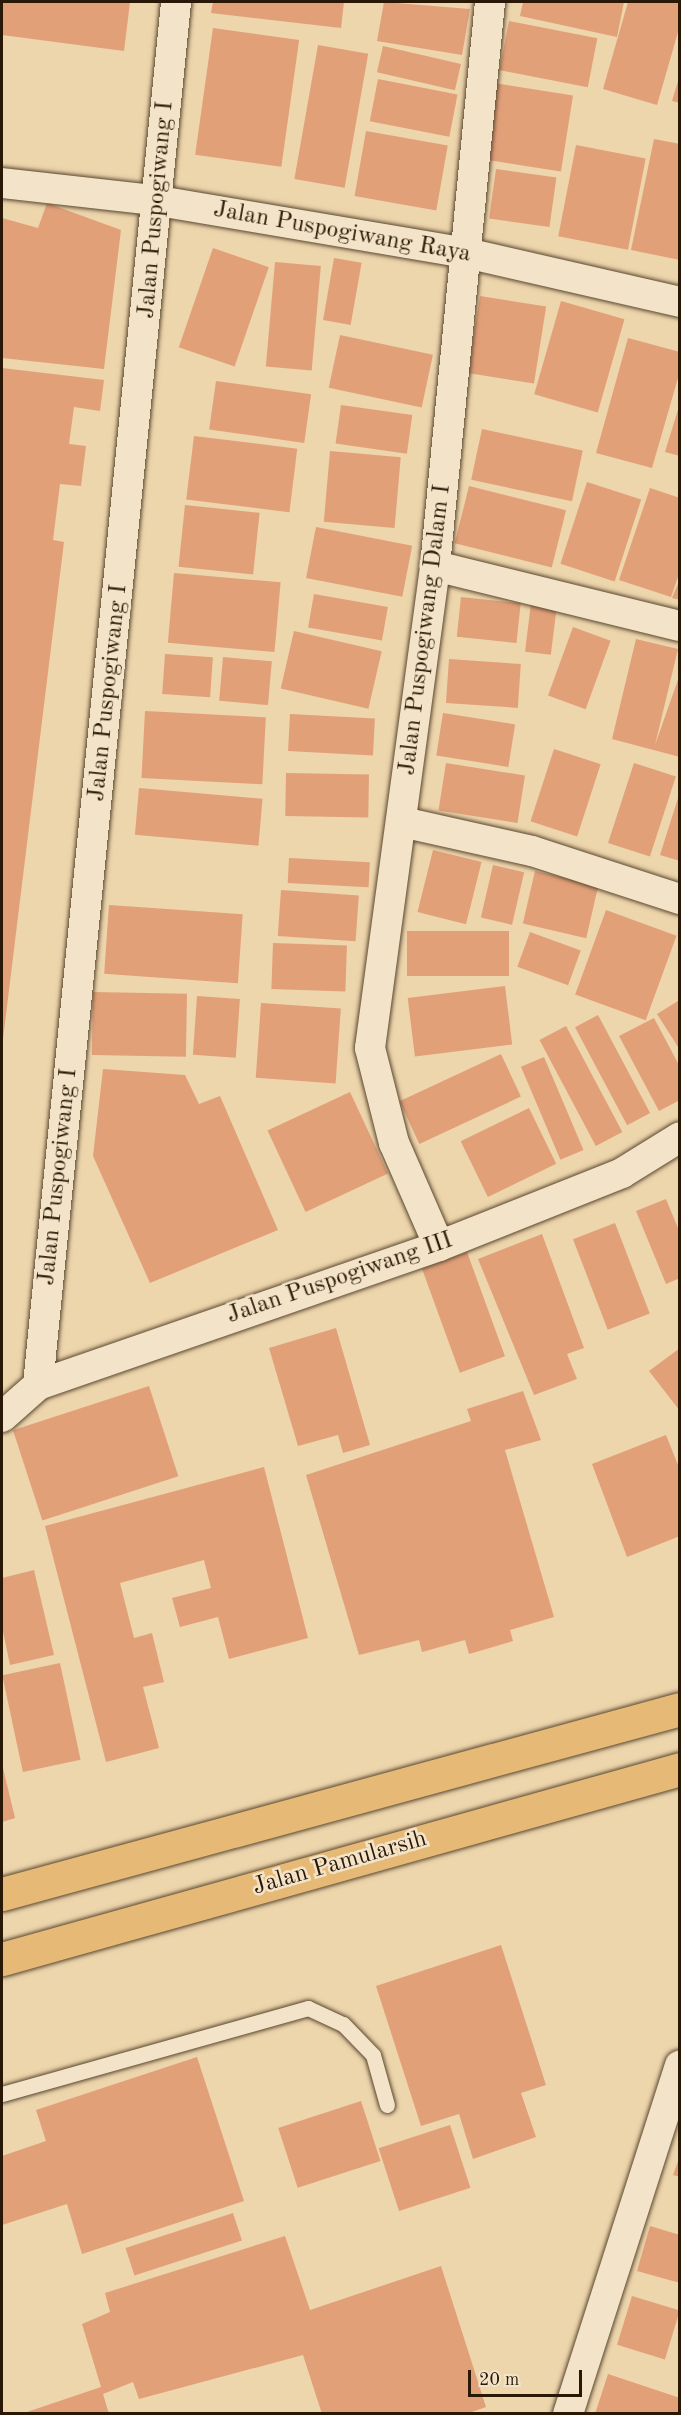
<!DOCTYPE html>
<html>
<head>
<meta charset="utf-8">
<style>
  body { margin:0 }
  #map { position:relative; width:681px; height:2415px; overflow:hidden; background:#edd5ac; font-family:"Old Standard TT",serif }
  div>[style] { position:absolute }
  .building>* { inset:0; background:#e2a079; transform-origin:0 0 }
  .roads { filter:drop-shadow(0 0 2px #5a472f) drop-shadow(0 0 2px #5a472f) }
  .lane>* { height:15px; margin:-7.5px; padding:0 7.5px; transform-origin:7.5px; border-radius:7.5px; background:#f3e4c9 }
  .street>* { height:30px; margin:-15px; padding:0 15px; transform-origin:15px; border-radius:15px; background:#f3e4c9 }
  .highway>* { height:33px; margin:-16.5px; padding:0 16.5px; transform-origin:16.5px; border-radius:16.5px; background:#e6ba76 }
  span { translate:-50% -50%; white-space:nowrap; text-align:center; line-height:1.15; -webkit-text-stroke:5px #f3e4c9; paint-order:stroke }
  .street-label { font-size:24px; color:#291805 }
  .frame { position:absolute; inset:0; border:3px solid #291805; pointer-events:none }
  .scale { position:absolute; left:468px; top:2370px; width:114px; height:27px; box-sizing:border-box; border:3px solid #291805; border-top:0; padding-left:8px; font-size:18px; line-height:21px; white-space:nowrap; color:#291805; -webkit-text-stroke:4px #f3e4c9; paint-order:stroke }
</style>
</head>
<body>
<div id="map">
  <div class="building">
    <i style="clip-path:polygon(2px 2px,130px 2px,124px 51px,2px 35px)"></i>
    <i style="clip-path:polygon(213px 2px,344px 2px,341px 28px,211px 13px)"></i>
    <i style="clip-path:polygon(384px 2px,470px 9px,462px 55px,377px 41px)"></i>
    <i style="clip-path:polygon(523px 2px,624px 2px,617px 37px,520px 16px)"></i>
    <i style="clip-path:polygon(628px 2px,680px 2px,680px 25px,657px 105px,603px 89px)"></i>
    <i style="left:509px;top:21px;width:90px;height:50px;rotate:11deg"></i>
    <i style="left:213px;top:28px;width:87px;height:128px;rotate:8deg"></i>
    <i style="left:318px;top:45px;width:51px;height:136px;rotate:10deg"></i>
    <i style="left:383px;top:46px;width:80px;height:27px;rotate:13deg"></i>
    <i style="clip-path:polygon(679px 78px,680px 78px,680px 103px,672px 101px)"></i>
    <i style="left:378px;top:79px;width:81px;height:43px;rotate:11deg"></i>
    <i style="left:494px;top:83px;width:80px;height:77px;rotate:9deg"></i>
    <i style="left:366px;top:131px;width:83px;height:66px;rotate:10deg"></i>
    <i style="clip-path:polygon(654px 139px,680px 144px,680px 260px,631px 250px)"></i>
    <i style="left:576px;top:145px;width:71px;height:93px;rotate:11deg"></i>
    <i style="left:496px;top:169px;width:61px;height:50px;rotate:8deg"></i>
    <i style="clip-path:polygon(47px 203px,121px 230px,104px 369px,2px 358px,2px 218px,38px 228px)"></i>
    <i style="left:213px;top:248px;width:59px;height:105px;rotate:19deg"></i>
    <i style="left:334px;top:258px;width:28px;height:63px;rotate:10deg"></i>
    <i style="left:275px;top:262px;width:46px;height:105px;rotate:5deg"></i>
    <i style="left:480px;top:296px;width:67px;height:78px;rotate:9deg"></i>
    <i style="left:561px;top:301px;width:66px;height:97px;rotate:16deg"></i>
    <i style="left:340px;top:335px;width:95px;height:54px;rotate:12deg"></i>
    <i style="clip-path:polygon(628px 338px,680px 352px,680px 371px,652px 468px,596px 453px)"></i>
    <i style="clip-path:polygon(2px 368px,104px 380px,100px 411px,74px 407px,69px 444px,86px 446px,81px 486px,60px 484px,53px 540px,64px 542px,3px 1039px)"></i>
    <i style="left:216px;top:381px;width:96px;height:49px;rotate:8deg"></i>
    <i style="clip-path:polygon(680px 403px,680px 456px,665px 452px)"></i>
    <i style="left:341px;top:405px;width:72px;height:39px;rotate:8deg"></i>
    <i style="left:482px;top:429px;width:103px;height:52px;rotate:12deg"></i>
    <i style="left:194px;top:436px;width:104px;height:64px;rotate:7deg"></i>
    <i style="left:330px;top:451px;width:71px;height:71px;rotate:5deg"></i>
    <i style="left:587px;top:482px;width:57px;height:86px;rotate:18deg"></i>
    <i style="left:469px;top:486px;width:100px;height:59px;rotate:14deg"></i>
    <i style="clip-path:polygon(650px 488px,680px 498px,680px 571px,671px 597px,619px 580px)"></i>
    <i style="left:185px;top:505px;width:75px;height:62px;rotate:6deg"></i>
    <i style="left:316px;top:527px;width:98px;height:52px;rotate:11deg"></i>
    <i style="left:174px;top:573px;width:107px;height:70px;rotate:5deg"></i>
    <i style="clip-path:polygon(680px 579px,680px 600px,672px 598px)"></i>
    <i style="left:314px;top:594px;width:75px;height:34px;rotate:10deg"></i>
    <i style="left:461px;top:597px;width:60px;height:40px;rotate:6deg"></i>
    <i style="left:531px;top:603px;width:26px;height:49px;rotate:7deg"></i>
    <i style="left:573px;top:627px;width:40px;height:73px;rotate:20deg"></i>
    <i style="left:294px;top:631px;width:90px;height:59px;rotate:13deg"></i>
    <i style="clip-path:polygon(636px 639px,678px 649px,655px 745px,680px 674px,680px 757px,612px 739px)"></i>
    <i style="left:165px;top:654px;width:48px;height:40px;rotate:4deg"></i>
    <i style="left:223px;top:657px;width:49px;height:44px;rotate:5deg"></i>
    <i style="left:449px;top:659px;width:72px;height:44px;rotate:4deg"></i>
    <i style="left:145px;top:711px;width:121px;height:67px;rotate:3deg"></i>
    <i style="left:443px;top:713px;width:73px;height:43px;rotate:9deg"></i>
    <i style="left:290px;top:714px;width:85px;height:37px;rotate:3deg"></i>
    <i style="left:554px;top:749px;width:49px;height:76px;rotate:18deg"></i>
    <i style="left:446px;top:763px;width:80px;height:48px;rotate:9deg"></i>
    <i style="left:634px;top:763px;width:44px;height:84px;rotate:18deg"></i>
    <i style="left:286px;top:773px;width:83px;height:43px;rotate:1deg"></i>
    <i style="left:139px;top:788px;width:124px;height:47px;rotate:5deg"></i>
    <i style="clip-path:polygon(679px 795px,680px 795px,680px 861px,660px 855px)"></i>
    <i style="left:433px;top:850px;width:50px;height:64px;rotate:14deg"></i>
    <i style="left:289px;top:858px;width:81px;height:25px;rotate:3deg"></i>
    <i style="left:493px;top:865px;width:32px;height:54px;rotate:13deg"></i>
    <i style="left:535px;top:871px;width:65px;height:54px;rotate:13deg"></i>
    <i style="left:281px;top:890px;width:78px;height:46px;rotate:4deg"></i>
    <i style="left:109px;top:905px;width:134px;height:69px;rotate:4deg"></i>
    <i style="left:606px;top:910px;width:75px;height:90px;rotate:20deg"></i>
    <i style="left:509px;top:931px;width:45px;height:102px;rotate:90deg"></i>
    <i style="left:530px;top:932px;width:54px;height:37px;rotate:20deg"></i>
    <i style="left:273px;top:943px;width:74px;height:46px;rotate:2deg"></i>
    <i style="left:505px;top:986px;width:59px;height:98px;rotate:83deg"></i>
    <i style="left:93px;top:992px;width:94px;height:63px;rotate:1deg"></i>
    <i style="left:197px;top:996px;width:43px;height:59px;rotate:4deg"></i>
    <i style="clip-path:polygon(678px 1001px,680px 1002px,680px 1050px,657px 1014px)"></i>
    <i style="left:261px;top:1003px;width:80px;height:75px;rotate:4deg"></i>
    <i style="left:598px;top:1015px;width:111px;height:26px;rotate:62deg"></i>
    <i style="clip-path:polygon(654px 1018px,680px 1067px,680px 1100px,659px 1111px,619px 1036px)"></i>
    <i style="left:566px;top:1026px;width:120px;height:30px;rotate:62deg"></i>
    <i style="left:501px;top:1054px;width:47px;height:112px;rotate:65deg"></i>
    <i style="left:544px;top:1057px;width:101px;height:25px;rotate:67deg"></i>
    <i style="clip-path:polygon(103px 1069px,185px 1075px,199px 1104px,220px 1096px,278px 1230px,150px 1283px,93px 1156px)"></i>
    <i style="left:350px;top:1092px;width:90px;height:91px;rotate:65deg"></i>
    <i style="left:529px;top:1108px;width:62px;height:76px;rotate:64deg"></i>
    <i style="clip-path:polygon(666px 1199px,680px 1233px,680px 1278px,666px 1284px,636px 1211px)"></i>
    <i style="left:615px;top:1223px;width:97px;height:45px;rotate:69deg"></i>
    <i style="clip-path:polygon(542px 1234px,584px 1348px,567px 1354px,577px 1379px,534px 1395px,478px 1259px)"></i>
    <i style="left:467px;top:1252px;width:111px;height:48px;rotate:70deg"></i>
    <i style="clip-path:polygon(336px 1328px,370px 1445px,343px 1453px,338px 1435px,298px 1446px,269px 1348px)"></i>
    <i style="clip-path:polygon(680px 1348px,680px 1411px,649px 1371px)"></i>
    <i style="left:149px;top:1386px;width:95px;height:143px;rotate:72deg"></i>
    <i style="clip-path:polygon(523px 1391px,541px 1440px,505px 1450px,554px 1617px,510px 1630px,513px 1641px,469px 1654px,465px 1640px,422px 1652px,419px 1640px,359px 1655px,306px 1475px,471px 1421px,467px 1409px)"></i>
    <i style="clip-path:polygon(666px 1435px,680px 1470px,680px 1536px,627px 1557px,592px 1464px)"></i>
    <i style="clip-path:polygon(264px 1467px,308px 1638px,229px 1659px,218px 1617px,180px 1627px,172px 1598px,211px 1588px,204px 1560px,120px 1583px,134px 1638px,152px 1633px,164px 1682px,143px 1687px,159px 1748px,106px 1762px,45px 1526px)"></i>
    <i style="clip-path:polygon(34px 1570px,54px 1655px,10px 1665px,2px 1627px,2px 1578px)"></i>
    <i style="left:60px;top:1663px;width:99px;height:59px;rotate:78deg"></i>
    <i style="clip-path:polygon(2px 1764px,15px 1818px,2px 1822px)"></i>
    <i style="clip-path:polygon(501px 1945px,546px 2085px,521px 2093px,536px 2137px,473px 2159px,459px 2114px,421px 2126px,376px 1986px)"></i>
    <i style="clip-path:polygon(197px 2057px,244px 2201px,82px 2254px,67px 2204px,2px 2225px,2px 2156px,46px 2141px,36px 2110px)"></i>
    <i style="left:361px;top:2101px;width:63px;height:87px;rotate:72deg"></i>
    <i style="left:450px;top:2125px;width:66px;height:75px;rotate:72deg"></i>
    <i style="clip-path:polygon(680px 2156px,680px 2177px,673px 2175px)"></i>
    <i style="left:233px;top:2213px;width:29px;height:113px;rotate:72deg"></i>
    <i style="clip-path:polygon(650px 2226px,680px 2235px,680px 2283px,637px 2271px)"></i>
    <i style="clip-path:polygon(285px 2236px,310px 2310px,441px 2266px,486px 2407px,466px 2414px,322px 2414px,303px 2355px,139px 2399px,133px 2382px,103px 2394px,109px 2414px,21px 2414px,101px 2387px,82px 2324px,110px 2312px,105px 2293px)"></i>
    <i style="left:632px;top:2296px;width:50px;height:51px;rotate:17deg"></i>
    <i style="clip-path:polygon(608px 2374px,680px 2398px,680px 2414px,595px 2414px)"></i>
  </div>
  <div class="roads">
    <div class="lane">
      <i style="left:2px;top:2094px;width:318px;rotate:-15.7deg"></i>
      <i style="left:308px;top:2008px;width:38px;rotate:25deg"></i>
      <i style="left:343px;top:2024px;width:43px;rotate:45.9deg"></i>
      <i style="left:373px;top:2055px;width:52px;rotate:74.4deg"></i>
    </div>
    <div class="street">
      <i style="left:2px;top:183px;width:152px;rotate:6.4deg"></i>
      <i style="left:153px;top:200px;width:317px;rotate:9.6deg"></i>
      <i style="left:466px;top:253px;width:220px;rotate:12.9deg"></i>
      <i style="left:435px;top:566px;width:252px;rotate:13.8deg"></i>
      <i style="left:402px;top:822px;width:133px;rotate:12.6deg"></i>
      <i style="left:532px;top:851px;width:156px;rotate:18deg"></i>
      <i style="left:439px;top:1246px;width:112px;rotate:-113.6deg"></i>
      <i style="left:394px;top:1143px;width:98px;rotate:-104.2deg"></i>
      <i style="left:370px;top:1048px;width:486px;rotate:-82.3deg"></i>
      <i style="left:435px;top:566px;width:567px;rotate:-84.43deg"></i>
      <i style="left:38px;top:1385px;width:1390px;rotate:-84.3deg"></i>
      <i style="left:2px;top:1417px;width:48px;rotate:-41.6deg"></i>
      <i style="left:38px;top:1385px;width:424px;rotate:-19.1deg"></i>
      <i style="left:439px;top:1246px;width:197px;rotate:-21.7deg"></i>
      <i style="left:622px;top:1173px;width:68px;rotate:-31.8deg"></i>
      <i style="left:568px;top:2414px;width:366px;rotate:-72.2deg"></i>
    </div>
    <div class="highway">
      <i style="left:2px;top:1894px;width:703px;rotate:-15.26deg"></i>
      <i style="left:2px;top:1959px;width:704px;rotate:-15.65deg"></i>
    </div>
  </div>
  <div class="street-label">
    <span style="left:157px;top:210px;rotate:-85deg">Jalan Puspogiwang I</span>
    <span style="left:342px;top:233px;rotate:10deg">Jalan Puspogiwang Raya</span>
    <span style="left:426px;top:630px;rotate:-83deg">Jalan Puspogiwang Dalam I</span>
    <span style="left:109px;top:693px;rotate:-84deg">Jalan Puspogiwang I</span>
    <span style="left:59px;top:1177px;rotate:-84deg">Jalan Puspogiwang I</span>
    <span style="left:340px;top:1279px;rotate:-19deg">Jalan Puspogiwang III</span>
    <span style="left:340px;top:1864px;rotate:-16deg">Jalan Pamularsih</span>
  </div>
  <div class="frame"></div>
  <div class="scale">20 m</div>
</div>
</body>
</html>
